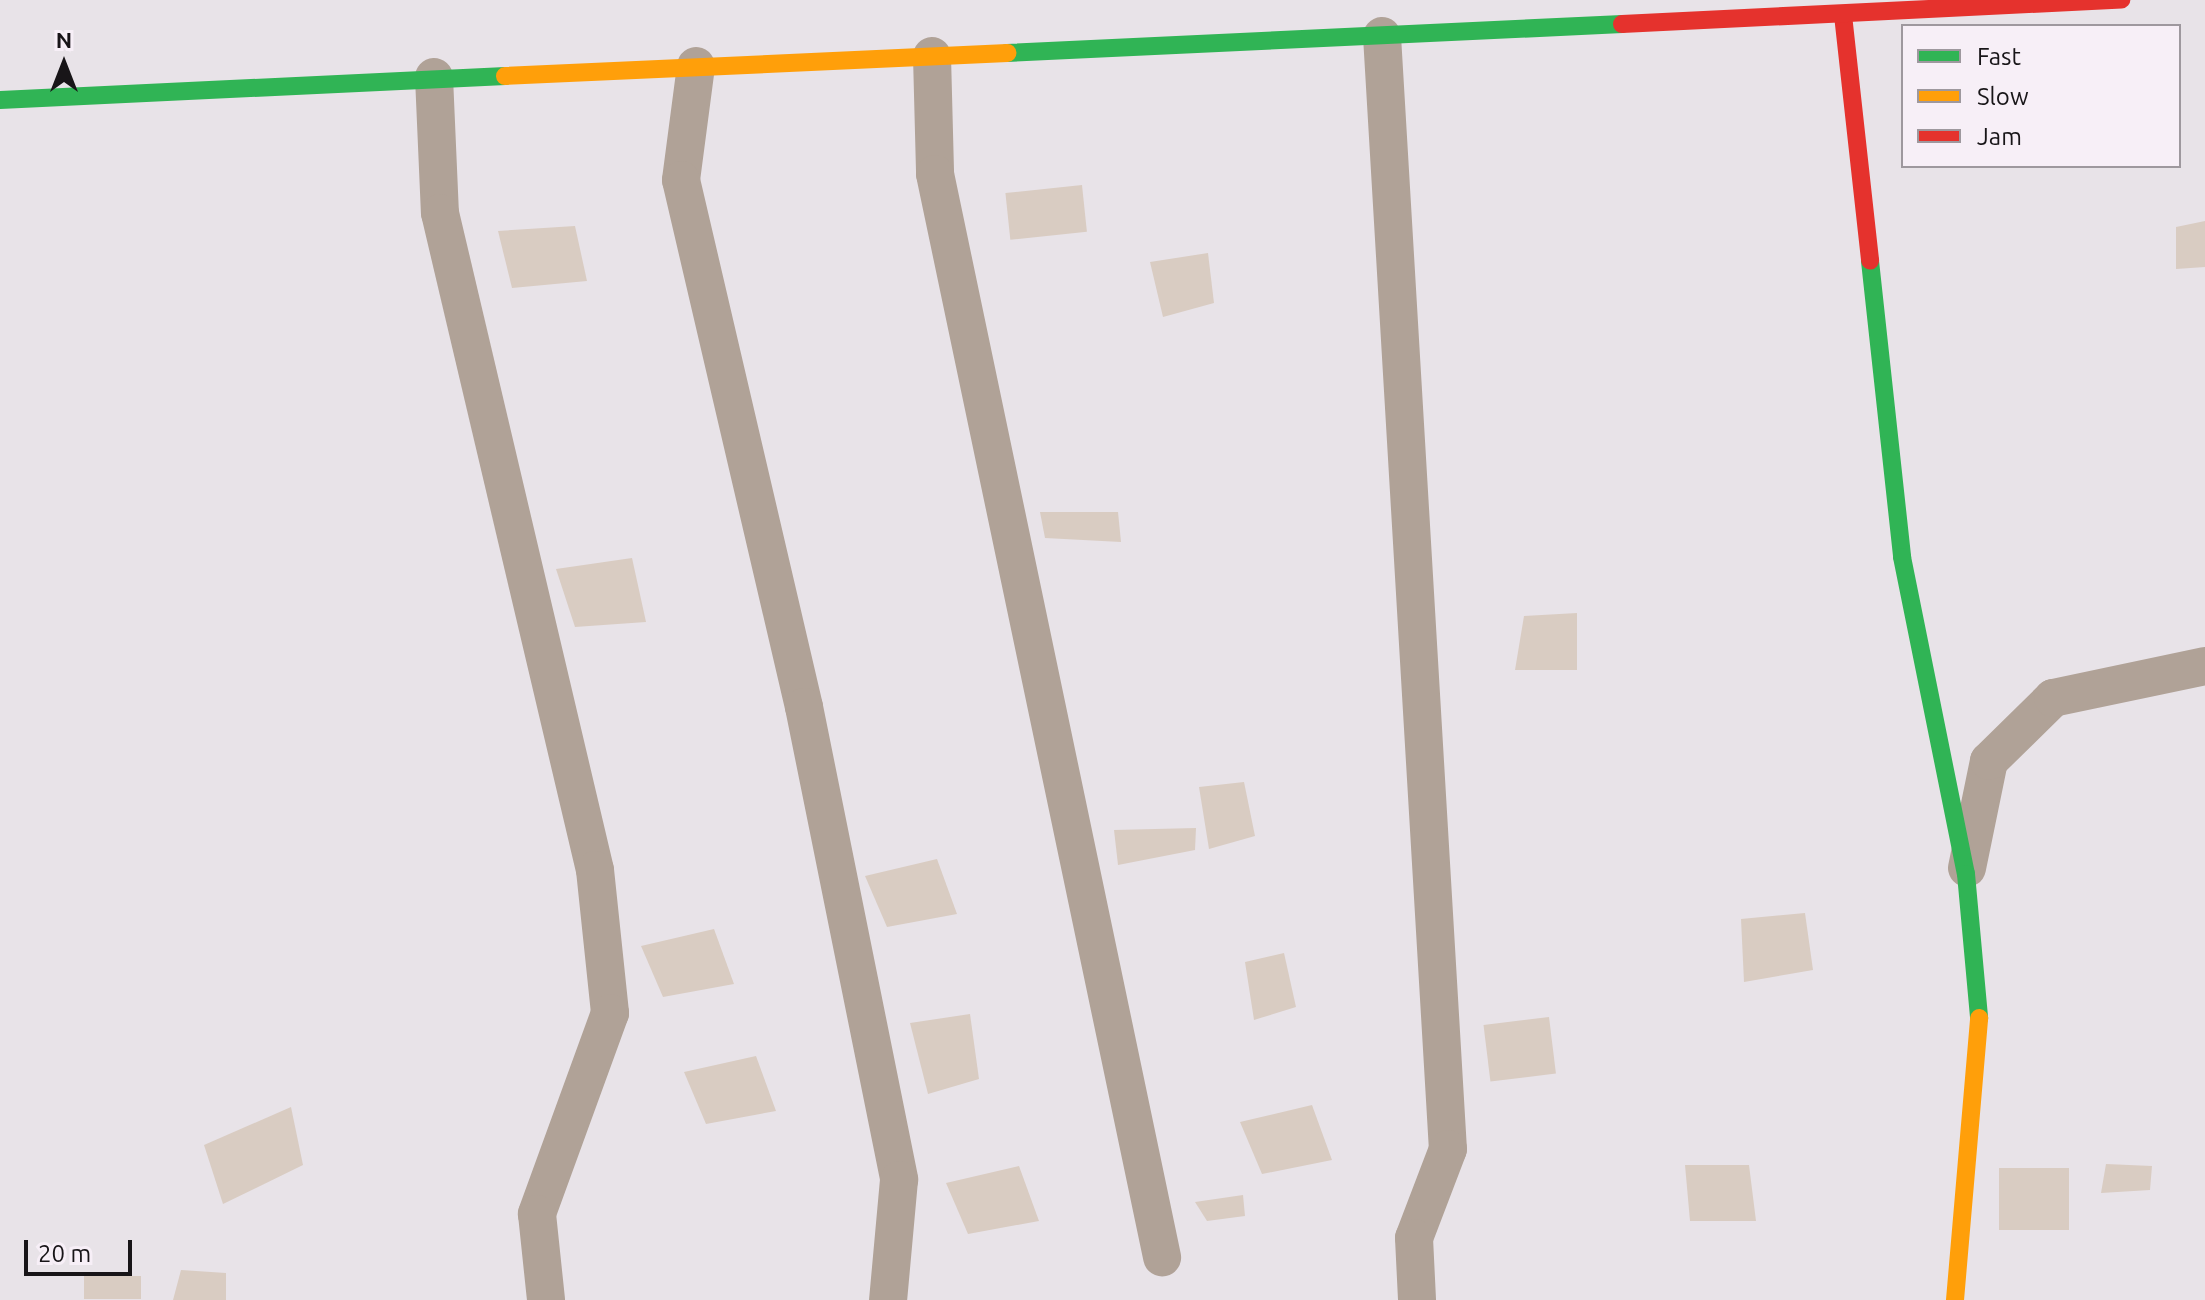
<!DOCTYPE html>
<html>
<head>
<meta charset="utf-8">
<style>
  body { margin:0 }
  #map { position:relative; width:2205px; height:1300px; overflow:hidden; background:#e8e3e8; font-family:Ubuntu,sans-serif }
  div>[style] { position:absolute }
  .building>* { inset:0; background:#d9ccc2; transform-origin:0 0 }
  .street>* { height:38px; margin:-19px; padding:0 19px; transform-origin:19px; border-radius:19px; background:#b0a297 }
  .fast>* { height:18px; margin:-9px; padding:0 9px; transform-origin:9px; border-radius:9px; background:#30b455 }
  .slow>* { height:18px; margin:-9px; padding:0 9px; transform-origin:9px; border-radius:9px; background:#ff9f0a }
  .jam>* { height:18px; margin:-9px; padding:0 9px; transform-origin:9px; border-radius:9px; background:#e5322d }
  span { translate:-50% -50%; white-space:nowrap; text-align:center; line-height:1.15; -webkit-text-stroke:7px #f7eff7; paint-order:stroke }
  .legend { position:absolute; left:1901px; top:24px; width:280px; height:144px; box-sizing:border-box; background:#f7eff7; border:2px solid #9e989e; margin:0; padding:10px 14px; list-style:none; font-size:24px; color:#181518 }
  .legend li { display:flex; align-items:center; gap:16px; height:40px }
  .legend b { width:40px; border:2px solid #9e989e }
  .north { position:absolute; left:24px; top:24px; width:80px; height:80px; -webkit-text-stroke:6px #f7eff7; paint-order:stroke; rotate:0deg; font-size:22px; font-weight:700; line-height:32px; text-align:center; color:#181518 }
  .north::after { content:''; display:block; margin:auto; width:28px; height:36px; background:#181518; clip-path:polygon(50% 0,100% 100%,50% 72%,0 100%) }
  .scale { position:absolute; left:24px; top:1240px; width:108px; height:36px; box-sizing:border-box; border:4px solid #181518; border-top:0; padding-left:10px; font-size:24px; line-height:28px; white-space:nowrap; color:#181518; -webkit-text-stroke:6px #f7eff7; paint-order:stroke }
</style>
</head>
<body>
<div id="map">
  <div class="building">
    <i style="left:1082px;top:185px;width:47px;height:77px;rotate:84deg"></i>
    <i style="clip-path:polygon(2205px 221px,2205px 267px,2176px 269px,2176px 227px)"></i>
    <i style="clip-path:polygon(575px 226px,587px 281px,512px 288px,498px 231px)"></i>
    <i style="clip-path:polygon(1208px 253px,1214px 303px,1163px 317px,1150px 262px)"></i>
    <i style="clip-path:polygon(1040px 512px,1118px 512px,1121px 542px,1045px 538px)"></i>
    <i style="clip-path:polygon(632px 558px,646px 622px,575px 627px,556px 569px)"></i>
    <i style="clip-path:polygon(1577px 613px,1577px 670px,1515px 670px,1524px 616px)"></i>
    <i style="clip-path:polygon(1244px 782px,1255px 836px,1209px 849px,1199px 787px)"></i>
    <i style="clip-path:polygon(1196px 828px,1195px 850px,1118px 865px,1114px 830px)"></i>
    <i style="clip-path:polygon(937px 859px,957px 914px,887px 927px,865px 876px)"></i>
    <i style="clip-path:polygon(1805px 913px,1813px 970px,1744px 982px,1741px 919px)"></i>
    <i style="clip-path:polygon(714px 929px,734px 984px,663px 997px,641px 946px)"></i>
    <i style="clip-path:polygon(1284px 953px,1296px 1007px,1254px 1020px,1245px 962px)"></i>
    <i style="clip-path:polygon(970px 1014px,979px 1079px,928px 1094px,910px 1023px)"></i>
    <i style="left:1549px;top:1017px;width:57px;height:66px;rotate:83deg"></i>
    <i style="clip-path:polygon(756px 1056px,776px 1111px,706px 1124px,684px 1072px)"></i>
    <i style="clip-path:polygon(1312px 1105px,1332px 1160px,1262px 1174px,1240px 1122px)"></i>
    <i style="clip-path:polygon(291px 1107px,303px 1165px,223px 1204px,204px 1145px)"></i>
    <i style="clip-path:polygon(2106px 1164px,2152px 1166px,2150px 1190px,2101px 1193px)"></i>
    <i style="clip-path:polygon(1685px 1165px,1749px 1165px,1756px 1221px,1690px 1221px)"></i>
    <i style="clip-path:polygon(1019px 1166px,1039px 1221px,968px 1234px,946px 1183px)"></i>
    <i style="left:1999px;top:1168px;width:70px;height:62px"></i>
    <i style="clip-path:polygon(1243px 1195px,1245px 1216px,1207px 1221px,1195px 1202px)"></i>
    <i style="clip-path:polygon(181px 1270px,226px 1273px,226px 1300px,173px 1300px)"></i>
    <i style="left:84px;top:1276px;width:57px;height:23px"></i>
  </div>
  <div class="street">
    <i style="left:1382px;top:36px;width:1115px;rotate:86.61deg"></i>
    <i style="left:1448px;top:1149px;width:95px;rotate:110.9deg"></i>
    <i style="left:1414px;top:1238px;width:62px;rotate:87.2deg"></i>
    <i style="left:932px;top:56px;width:118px;rotate:88.5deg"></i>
    <i style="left:935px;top:174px;width:1107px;rotate:78.16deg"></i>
    <i style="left:696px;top:66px;width:115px;rotate:97.5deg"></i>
    <i style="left:681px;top:180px;width:541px;rotate:76.86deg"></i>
    <i style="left:804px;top:707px;width:482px;rotate:78.6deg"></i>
    <i style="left:899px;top:1180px;width:121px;rotate:95.2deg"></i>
    <i style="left:434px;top:77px;width:136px;rotate:87.5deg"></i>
    <i style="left:440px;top:213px;width:675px;rotate:76.73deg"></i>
    <i style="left:595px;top:870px;width:144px;rotate:84deg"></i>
    <i style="left:610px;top:1013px;width:214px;rotate:110deg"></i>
    <i style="left:537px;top:1214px;width:86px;rotate:84deg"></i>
    <i style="left:1967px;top:868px;width:109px;rotate:-78.4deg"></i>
    <i style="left:1989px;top:761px;width:90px;rotate:-44.5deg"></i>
    <i style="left:2053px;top:698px;width:155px;rotate:-11.9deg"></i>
  </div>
  <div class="fast">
    <i style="left:1007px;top:53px;width:616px;rotate:-2.7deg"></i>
    <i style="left:0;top:100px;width:506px;rotate:-2.72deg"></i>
    <i style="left:1870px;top:261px;width:298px;rotate:83.8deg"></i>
    <i style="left:1902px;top:557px;width:323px;rotate:78.6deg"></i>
    <i style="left:1966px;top:874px;width:145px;rotate:84.8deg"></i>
  </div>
  <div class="slow">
    <i style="left:505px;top:76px;width:503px;rotate:-2.62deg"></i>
    <i style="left:1955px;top:1300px;width:283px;rotate:-85.1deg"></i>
  </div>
  <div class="jam">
    <i style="left:1843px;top:15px;width:247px;rotate:83.7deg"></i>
    <i style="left:1622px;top:24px;width:500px;rotate:-2.8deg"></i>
  </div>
  <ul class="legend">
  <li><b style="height:10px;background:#30b455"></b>Fast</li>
  <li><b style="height:10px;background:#ff9f0a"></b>Slow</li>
  <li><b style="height:10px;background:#e5322d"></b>Jam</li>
  </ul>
  <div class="north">N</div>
  <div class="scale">20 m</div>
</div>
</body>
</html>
